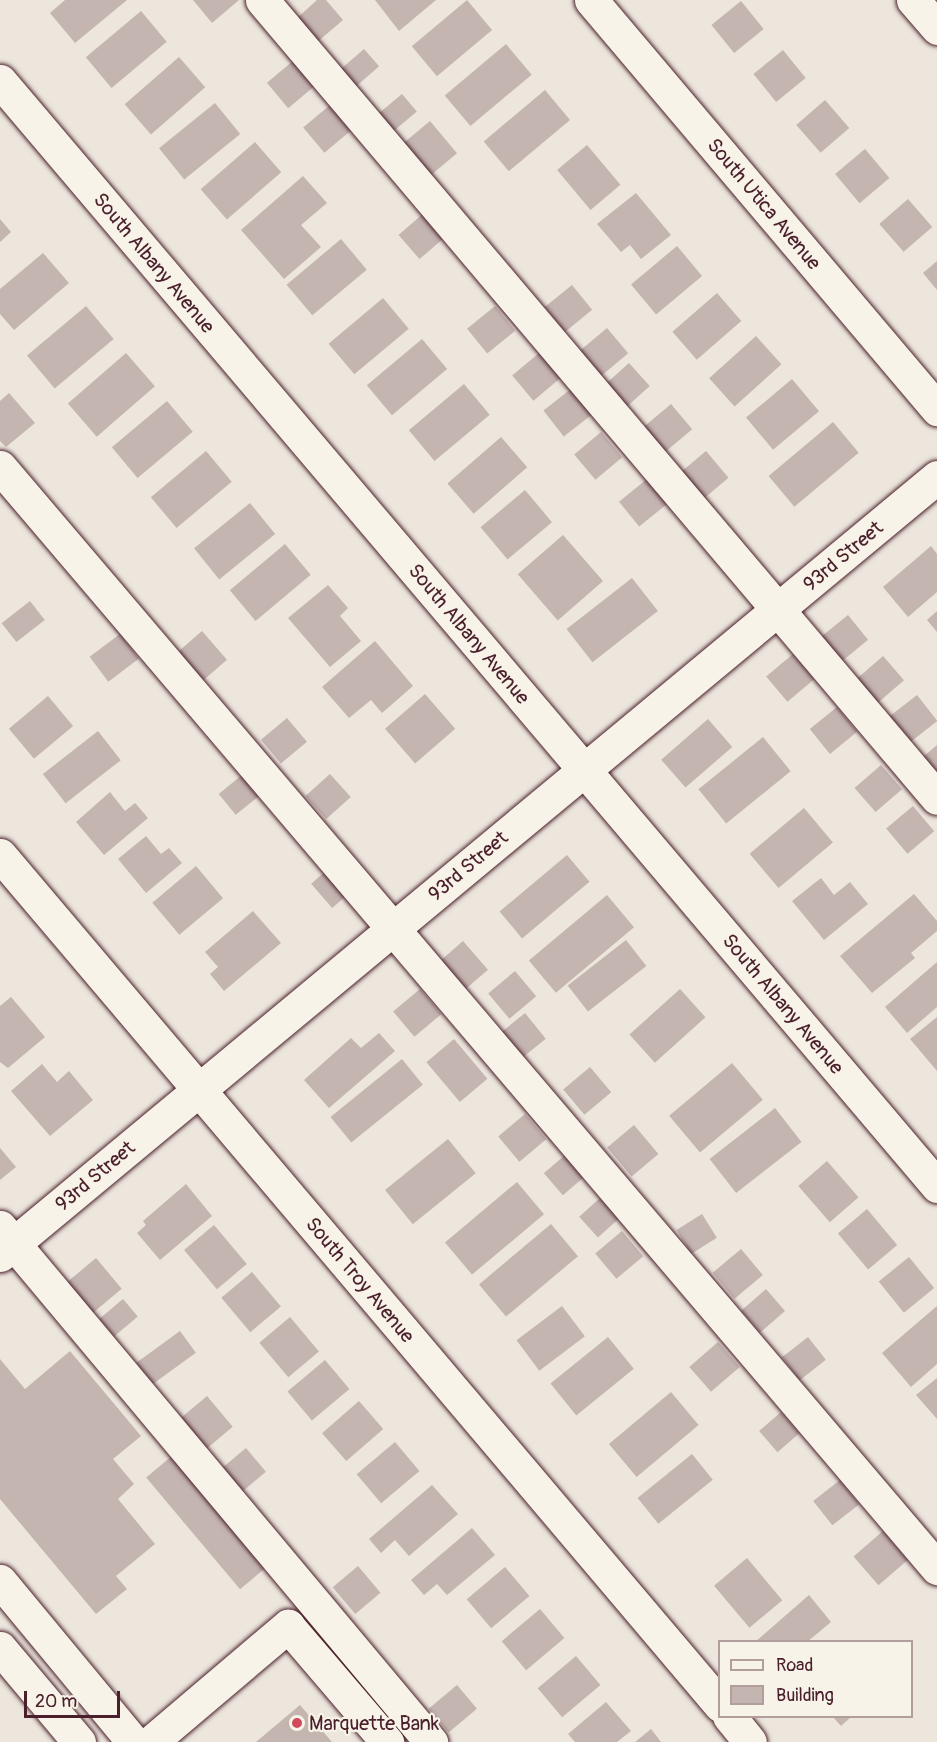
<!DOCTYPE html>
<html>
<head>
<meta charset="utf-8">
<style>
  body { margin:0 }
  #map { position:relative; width:937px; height:1742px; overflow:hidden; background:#ece6dd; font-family:Pangolin,sans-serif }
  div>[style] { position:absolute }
  .building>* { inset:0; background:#c4b5b0; transform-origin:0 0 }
  .roads { filter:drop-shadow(0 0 2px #4a1f2b) drop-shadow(0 0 2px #4a1f2b) }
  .minor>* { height:33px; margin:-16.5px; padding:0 16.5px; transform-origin:16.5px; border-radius:16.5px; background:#f7f3e8 }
  .major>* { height:33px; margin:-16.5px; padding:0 16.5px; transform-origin:16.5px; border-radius:16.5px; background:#f7f3e8 }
  .dots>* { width:16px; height:16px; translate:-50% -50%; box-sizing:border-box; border:3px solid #f7f3e8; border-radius:50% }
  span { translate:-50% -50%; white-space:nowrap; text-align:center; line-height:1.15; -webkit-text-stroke:4.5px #f7f3e8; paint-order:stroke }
  .street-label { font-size:20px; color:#4a1f2b }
  .poi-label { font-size:20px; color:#4a1f2b }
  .left { translate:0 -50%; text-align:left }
  .legend { position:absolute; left:718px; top:1640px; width:195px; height:78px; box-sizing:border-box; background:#f7f3e8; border:2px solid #b29e9c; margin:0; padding:8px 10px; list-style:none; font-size:18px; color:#4a1f2b }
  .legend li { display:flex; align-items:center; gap:12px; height:30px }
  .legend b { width:30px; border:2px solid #b29e9c }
  .scale { position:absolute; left:24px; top:1691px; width:96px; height:27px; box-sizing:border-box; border:3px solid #4a1f2b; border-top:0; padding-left:8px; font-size:18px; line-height:21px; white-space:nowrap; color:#4a1f2b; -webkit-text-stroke:4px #f7f3e8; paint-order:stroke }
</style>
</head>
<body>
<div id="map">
  <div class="building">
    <i style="clip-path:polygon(65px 0,127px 0,75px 43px,50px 13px)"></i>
    <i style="clip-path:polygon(193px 0,239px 0,212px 23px)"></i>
    <i style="clip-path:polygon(317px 0,326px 0,343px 20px,316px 43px,296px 19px)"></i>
    <i style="clip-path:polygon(375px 0,436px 0,399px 31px)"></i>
    <i style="left:467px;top:0;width:39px;height:72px;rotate:50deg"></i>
    <i style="left:741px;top:1px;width:36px;height:38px;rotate:51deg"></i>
    <i style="left:141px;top:11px;width:40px;height:72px;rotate:50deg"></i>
    <i style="left:506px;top:44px;width:40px;height:80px;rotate:50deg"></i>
    <i style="left:364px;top:49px;width:23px;height:31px;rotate:49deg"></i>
    <i style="left:783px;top:50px;width:36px;height:38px;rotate:51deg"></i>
    <i style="left:179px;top:57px;width:40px;height:72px;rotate:49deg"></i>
    <i style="left:293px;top:61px;width:33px;height:34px;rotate:50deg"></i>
    <i style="left:545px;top:90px;width:39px;height:80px;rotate:50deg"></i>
    <i style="left:402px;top:94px;width:23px;height:32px;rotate:50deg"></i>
    <i style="left:825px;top:100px;width:37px;height:38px;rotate:49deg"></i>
    <i style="left:215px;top:103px;width:40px;height:72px;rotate:51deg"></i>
    <i style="left:330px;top:105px;width:33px;height:35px;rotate:50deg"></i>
    <i style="left:430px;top:121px;width:42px;height:34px;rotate:50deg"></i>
    <i style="left:255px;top:142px;width:40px;height:72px;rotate:49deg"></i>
    <i style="left:587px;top:145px;width:52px;height:39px;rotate:50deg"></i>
    <i style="left:865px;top:149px;width:38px;height:39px;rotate:50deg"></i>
    <i style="clip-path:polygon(303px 176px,327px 203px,301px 225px,321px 247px,284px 279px,241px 230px)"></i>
    <i style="clip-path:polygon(636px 193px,671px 235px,641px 259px,630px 245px,621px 252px,597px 224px)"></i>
    <i style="left:908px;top:199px;width:37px;height:38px;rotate:49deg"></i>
    <i style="left:425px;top:212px;width:32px;height:35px;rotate:49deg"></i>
    <i style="clip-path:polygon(0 219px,11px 232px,0 242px)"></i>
    <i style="left:341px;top:239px;width:40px;height:71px;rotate:50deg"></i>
    <i style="left:677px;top:246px;width:39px;height:60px;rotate:50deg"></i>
    <i style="clip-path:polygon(43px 253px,69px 283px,14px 330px,0 314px,0 289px)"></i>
    <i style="clip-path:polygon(937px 261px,937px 290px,923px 273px)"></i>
    <i style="left:572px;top:285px;width:32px;height:35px;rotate:51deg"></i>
    <i style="left:717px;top:293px;width:37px;height:59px;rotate:49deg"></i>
    <i style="left:383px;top:298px;width:40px;height:71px;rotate:50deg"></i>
    <i style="left:86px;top:306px;width:43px;height:77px;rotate:50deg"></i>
    <i style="left:495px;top:306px;width:32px;height:36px;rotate:51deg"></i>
    <i style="left:607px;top:328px;width:33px;height:35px;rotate:50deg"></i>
    <i style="left:756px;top:336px;width:38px;height:63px;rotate:48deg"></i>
    <i style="left:422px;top:339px;width:39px;height:72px;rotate:50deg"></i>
    <i style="left:126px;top:353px;width:44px;height:77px;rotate:49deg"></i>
    <i style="left:539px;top:353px;width:33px;height:35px;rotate:50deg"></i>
    <i style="left:629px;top:363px;width:31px;height:31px;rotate:48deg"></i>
    <i style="left:792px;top:379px;width:42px;height:60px;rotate:50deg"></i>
    <i style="left:464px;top:384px;width:40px;height:72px;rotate:50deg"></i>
    <i style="left:571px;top:389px;width:33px;height:35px;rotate:52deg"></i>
    <i style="clip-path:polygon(9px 393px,35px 423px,6px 447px,0 441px,0 401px)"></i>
    <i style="left:167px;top:401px;width:40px;height:72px;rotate:50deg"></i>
    <i style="left:671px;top:404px;width:33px;height:35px;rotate:50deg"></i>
    <i style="left:833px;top:422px;width:40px;height:84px;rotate:50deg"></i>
    <i style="left:601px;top:432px;width:33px;height:35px;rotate:50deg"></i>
    <i style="left:501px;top:437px;width:40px;height:71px;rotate:49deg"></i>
    <i style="left:206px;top:451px;width:40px;height:72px;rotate:50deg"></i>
    <i style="left:706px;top:451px;width:35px;height:31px;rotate:50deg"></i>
    <i style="left:647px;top:479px;width:32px;height:36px;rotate:51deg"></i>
    <i style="left:525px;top:490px;width:42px;height:58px;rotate:50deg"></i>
    <i style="left:250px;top:503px;width:40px;height:72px;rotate:51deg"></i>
    <i style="left:563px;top:535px;width:61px;height:60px;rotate:49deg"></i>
    <i style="left:285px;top:544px;width:40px;height:72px;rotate:50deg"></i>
    <i style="clip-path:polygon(931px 546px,937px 554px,937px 592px,908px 617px,883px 587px)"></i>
    <i style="left:632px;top:578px;width:42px;height:83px;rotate:52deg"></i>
    <i style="clip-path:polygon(328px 585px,348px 608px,340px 616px,361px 641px,330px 667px,288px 618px)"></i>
    <i style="left:30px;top:601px;width:24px;height:36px;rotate:52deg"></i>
    <i style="clip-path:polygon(937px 611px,937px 632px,927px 620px)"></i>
    <i style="left:848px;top:615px;width:32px;height:35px;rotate:51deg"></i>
    <i style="left:202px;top:631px;width:38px;height:32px;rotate:49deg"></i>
    <i style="left:120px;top:634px;width:31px;height:38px;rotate:53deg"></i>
    <i style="clip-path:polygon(375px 641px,413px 686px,382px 713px,371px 700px,349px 718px,322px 687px)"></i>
    <i style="left:793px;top:654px;width:33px;height:35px;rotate:50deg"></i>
    <i style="left:883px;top:656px;width:32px;height:35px;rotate:49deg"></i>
    <i style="left:425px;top:694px;width:46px;height:53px;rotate:49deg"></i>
    <i style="left:917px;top:695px;width:33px;height:35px;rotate:52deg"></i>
    <i style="left:48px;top:696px;width:39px;height:51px;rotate:50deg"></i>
    <i style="left:837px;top:707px;width:32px;height:35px;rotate:51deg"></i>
    <i style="left:287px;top:718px;width:31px;height:34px;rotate:50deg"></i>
    <i style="left:708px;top:719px;width:37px;height:62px;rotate:49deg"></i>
    <i style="left:98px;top:731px;width:37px;height:70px;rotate:52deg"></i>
    <i style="left:763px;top:737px;width:44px;height:83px;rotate:51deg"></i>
    <i style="clip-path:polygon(937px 745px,937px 773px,923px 757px)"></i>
    <i style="left:881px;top:765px;width:32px;height:35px;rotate:49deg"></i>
    <i style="left:330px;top:774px;width:31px;height:33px;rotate:48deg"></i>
    <i style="left:242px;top:775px;width:27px;height:30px;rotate:51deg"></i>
    <i style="clip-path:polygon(110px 792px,125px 811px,135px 803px,148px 818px,104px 855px,76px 822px)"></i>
    <i style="left:913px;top:806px;width:33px;height:35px;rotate:50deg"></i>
    <i style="left:804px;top:808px;width:45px;height:71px;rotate:50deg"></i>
    <i style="clip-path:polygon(146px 836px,161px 854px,169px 848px,182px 863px,146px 893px,118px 859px)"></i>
    <i style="left:567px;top:855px;width:35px;height:88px;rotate:50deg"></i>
    <i style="left:196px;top:866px;width:42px;height:57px;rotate:50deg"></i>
    <i style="left:327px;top:870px;width:32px;height:21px;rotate:49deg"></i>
    <i style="clip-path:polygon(821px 878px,834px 895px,850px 882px,868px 904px,824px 940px,792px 901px)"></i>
    <i style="clip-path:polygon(914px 894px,937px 921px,937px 931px,911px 953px,915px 958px,872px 993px,840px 956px)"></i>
    <i style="left:607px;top:895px;width:42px;height:102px;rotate:50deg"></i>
    <i style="clip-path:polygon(253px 911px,281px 943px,224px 991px,210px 974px,218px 967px,205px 952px)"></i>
    <i style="left:626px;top:940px;width:33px;height:74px;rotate:52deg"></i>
    <i style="left:463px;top:941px;width:38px;height:33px;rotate:49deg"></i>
    <i style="clip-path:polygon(937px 962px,937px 1007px,907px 1033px,885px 1007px)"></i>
    <i style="left:515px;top:971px;width:33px;height:35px;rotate:50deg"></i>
    <i style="left:420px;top:989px;width:33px;height:35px;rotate:50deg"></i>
    <i style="left:680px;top:989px;width:38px;height:68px;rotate:48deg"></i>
    <i style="clip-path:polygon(11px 997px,45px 1037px,8px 1068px,0 1062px,0 1006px)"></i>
    <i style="left:525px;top:1013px;width:33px;height:35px;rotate:51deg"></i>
    <i style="clip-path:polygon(937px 1017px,937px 1071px,910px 1039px)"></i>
    <i style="clip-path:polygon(379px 1033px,395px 1051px,329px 1108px,304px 1080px,351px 1038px,361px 1048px)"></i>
    <i style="left:454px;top:1039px;width:52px;height:36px;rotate:50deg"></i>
    <i style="left:402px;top:1059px;width:33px;height:92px;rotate:51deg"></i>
    <i style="left:732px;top:1063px;width:48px;height:82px;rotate:50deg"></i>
    <i style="clip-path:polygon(42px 1064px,57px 1082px,69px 1071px,93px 1100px,50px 1136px,11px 1091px)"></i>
    <i style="left:590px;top:1067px;width:33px;height:35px;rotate:50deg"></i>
    <i style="left:775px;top:1108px;width:43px;height:83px;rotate:52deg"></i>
    <i style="left:525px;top:1114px;width:33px;height:35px;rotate:50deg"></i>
    <i style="left:634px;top:1125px;width:38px;height:35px;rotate:50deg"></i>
    <i style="left:448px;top:1139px;width:44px;height:81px;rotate:51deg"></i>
    <i style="clip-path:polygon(0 1148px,16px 1167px,0 1180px)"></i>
    <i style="left:565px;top:1155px;width:29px;height:28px;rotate:49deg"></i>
    <i style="left:827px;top:1161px;width:48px;height:38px;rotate:49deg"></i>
    <i style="left:517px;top:1182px;width:42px;height:94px;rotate:50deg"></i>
    <i style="clip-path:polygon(186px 1184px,212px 1216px,160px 1260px,137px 1233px,146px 1225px,143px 1221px)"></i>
    <i style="left:600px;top:1198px;width:28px;height:28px;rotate:48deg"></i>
    <i style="left:867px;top:1209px;width:47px;height:38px;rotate:50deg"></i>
    <i style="left:702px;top:1214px;width:28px;height:30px;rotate:58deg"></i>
    <i style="left:551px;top:1224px;width:42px;height:94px;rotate:50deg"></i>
    <i style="left:214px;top:1225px;width:51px;height:39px;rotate:50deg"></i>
    <i style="left:622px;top:1231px;width:33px;height:35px;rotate:50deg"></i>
    <i style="left:741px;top:1249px;width:34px;height:37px;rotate:50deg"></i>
    <i style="left:909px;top:1257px;width:40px;height:39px;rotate:51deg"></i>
    <i style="left:96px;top:1258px;width:40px;height:39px;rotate:50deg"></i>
    <i style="left:252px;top:1272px;width:45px;height:40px;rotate:50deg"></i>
    <i style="left:766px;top:1289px;width:29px;height:33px;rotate:49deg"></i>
    <i style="left:123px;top:1299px;width:23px;height:31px;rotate:50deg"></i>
    <i style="left:562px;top:1306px;width:38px;height:57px;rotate:53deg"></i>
    <i style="clip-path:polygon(937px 1306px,937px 1364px,911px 1387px,882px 1353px)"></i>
    <i style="left:290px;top:1317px;width:45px;height:40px;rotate:50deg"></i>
    <i style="left:180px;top:1331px;width:27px;height:54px;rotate:54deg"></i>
    <i style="left:608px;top:1337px;width:41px;height:74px;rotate:51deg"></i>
    <i style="left:808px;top:1337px;width:29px;height:33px;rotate:52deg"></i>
    <i style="left:718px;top:1342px;width:33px;height:38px;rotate:49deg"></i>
    <i style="clip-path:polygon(70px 1351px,141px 1436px,113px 1459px,134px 1484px,118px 1499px,155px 1544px,116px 1576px,127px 1589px,96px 1614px,0 1499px,0 1359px,25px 1389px)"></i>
    <i style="left:325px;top:1360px;width:38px;height:49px;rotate:50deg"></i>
    <i style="clip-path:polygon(937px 1378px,937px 1419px,916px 1395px)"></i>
    <i style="left:671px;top:1392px;width:43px;height:81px;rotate:50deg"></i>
    <i style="left:207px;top:1396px;width:40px;height:35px;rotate:50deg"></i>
    <i style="left:359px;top:1401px;width:37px;height:49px;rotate:49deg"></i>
    <i style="left:781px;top:1412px;width:28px;height:29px;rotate:49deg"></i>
    <i style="left:395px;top:1442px;width:38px;height:50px;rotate:50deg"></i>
    <i style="left:246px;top:1448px;width:31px;height:30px;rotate:50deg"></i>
    <i style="left:692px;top:1454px;width:33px;height:70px;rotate:51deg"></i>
    <i style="left:173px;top:1455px;width:146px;height:35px;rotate:50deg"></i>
    <i style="left:840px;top:1480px;width:31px;height:34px;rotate:52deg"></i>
    <i style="clip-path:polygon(432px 1485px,458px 1514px,409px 1556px,395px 1540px,381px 1553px,369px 1539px)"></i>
    <i style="clip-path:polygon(472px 1528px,495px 1555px,447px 1595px,437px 1584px,424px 1595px,411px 1580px)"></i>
    <i style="left:883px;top:1531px;width:38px;height:39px;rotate:49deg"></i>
    <i style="left:747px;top:1558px;width:55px;height:43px;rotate:50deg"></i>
    <i style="left:358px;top:1566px;width:35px;height:33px;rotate:50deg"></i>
    <i style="left:505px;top:1567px;width:38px;height:50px;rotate:50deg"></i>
    <i style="clip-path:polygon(809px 1595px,831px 1622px,807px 1642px,755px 1642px)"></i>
    <i style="left:540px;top:1609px;width:38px;height:50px;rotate:50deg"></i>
    <i style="left:576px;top:1656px;width:38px;height:50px;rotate:50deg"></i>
    <i style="left:457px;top:1685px;width:31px;height:37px;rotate:50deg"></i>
    <i style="clip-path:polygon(606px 1702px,631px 1731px,617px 1742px,575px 1742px,568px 1734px)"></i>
    <i style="clip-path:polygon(300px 1705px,332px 1742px,256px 1742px)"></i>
    <i style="clip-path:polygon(832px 1716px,852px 1716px,841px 1726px)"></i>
    <i style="clip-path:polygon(651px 1729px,661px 1742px,635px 1742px)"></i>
  </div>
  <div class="roads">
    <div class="minor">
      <i style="left:262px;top:0;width:1045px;rotate:49.77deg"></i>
      <i style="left:591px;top:0;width:536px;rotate:49.77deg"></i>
      <i style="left:913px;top:0;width:37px;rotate:49deg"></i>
      <i style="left:0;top:81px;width:1449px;rotate:49.7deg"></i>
      <i style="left:0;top:467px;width:1446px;rotate:49.6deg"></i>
      <i style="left:0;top:855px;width:1114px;rotate:49.73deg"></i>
      <i style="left:0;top:1227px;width:672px;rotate:50.07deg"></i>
      <i style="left:0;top:1255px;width:1218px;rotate:-39.7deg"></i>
      <i style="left:729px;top:1716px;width:33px;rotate:51deg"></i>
      <i style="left:151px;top:1742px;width:180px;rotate:-40.3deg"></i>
      <i style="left:288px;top:1626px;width:153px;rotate:49.5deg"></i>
    </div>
    <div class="major">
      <i style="left:0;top:1581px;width:209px;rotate:50.4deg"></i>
      <i style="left:0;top:1648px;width:123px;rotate:50deg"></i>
    </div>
  </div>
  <div class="dots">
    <i style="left:297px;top:1723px;background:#d1495b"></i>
  </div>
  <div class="street-label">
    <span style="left:764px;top:204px;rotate:50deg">South Utica Avenue</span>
    <span style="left:154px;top:263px;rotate:50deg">South Albany Avenue</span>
    <span style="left:843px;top:556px;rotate:-40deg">93rd Street</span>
    <span style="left:469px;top:634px;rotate:50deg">South Albany Avenue</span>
    <span style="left:468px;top:866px;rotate:-40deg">93rd Street</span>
    <span style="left:783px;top:1004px;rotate:50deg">South Albany Avenue</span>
    <span style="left:95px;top:1176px;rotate:-40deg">93rd Street</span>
    <span style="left:360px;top:1280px;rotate:50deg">South Troy Avenue</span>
  </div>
  <div class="poi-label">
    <span class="left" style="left:309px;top:1723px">Marquette Bank</span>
  </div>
  <ul class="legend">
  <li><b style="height:8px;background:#f7f3e8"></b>Road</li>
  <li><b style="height:16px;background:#c4b5b0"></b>Building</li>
  </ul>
  <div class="scale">20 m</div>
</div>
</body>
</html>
